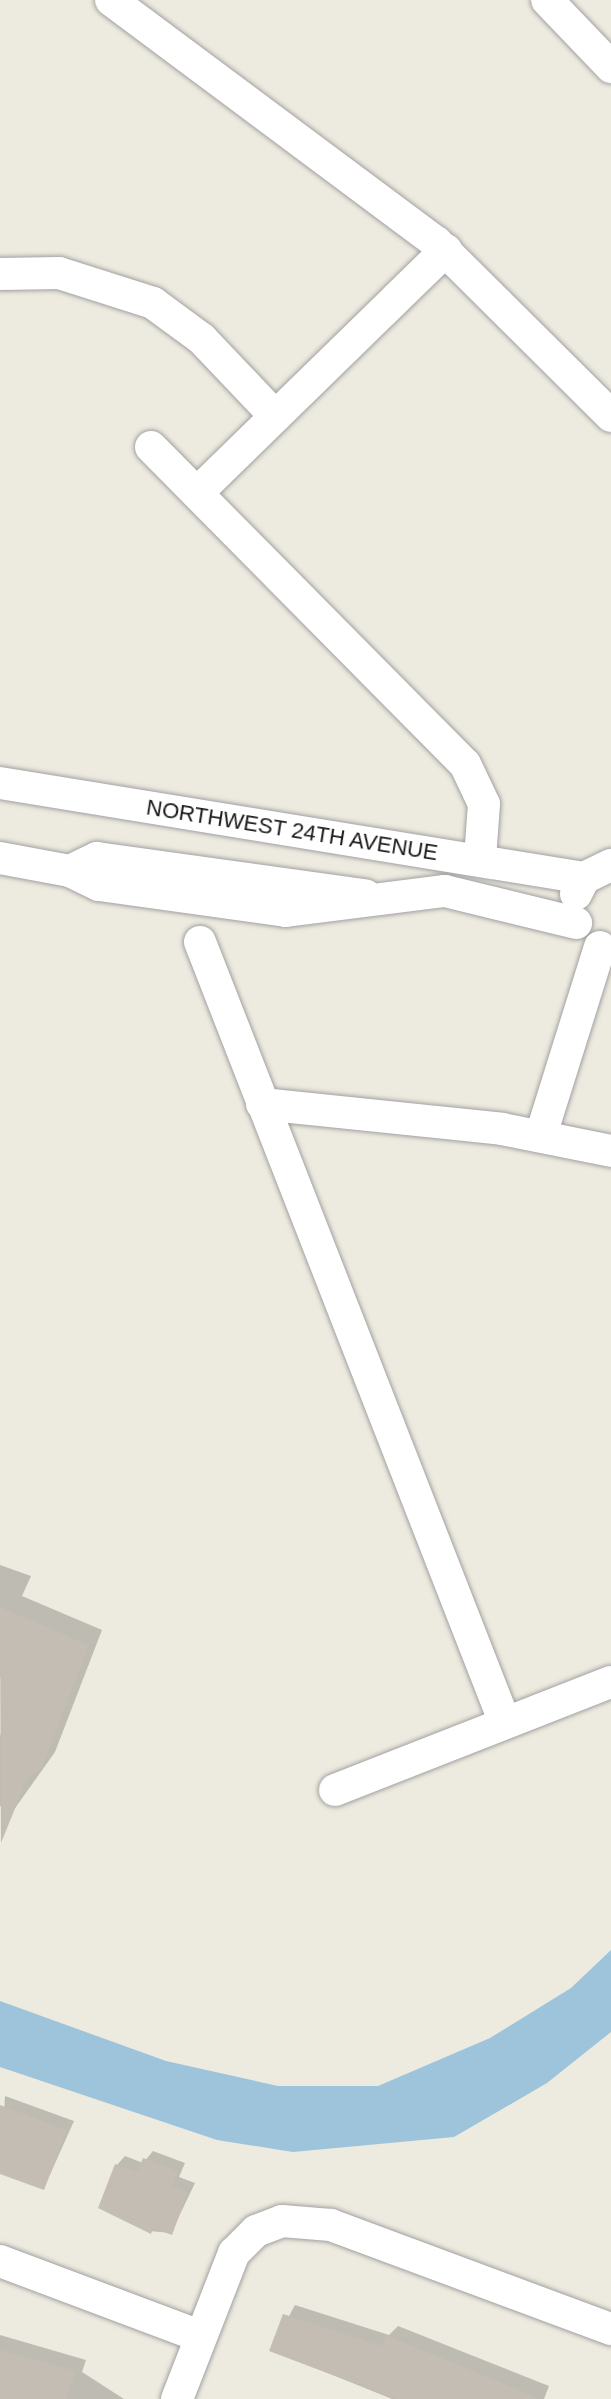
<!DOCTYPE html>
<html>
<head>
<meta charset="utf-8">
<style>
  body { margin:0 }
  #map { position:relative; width:611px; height:2399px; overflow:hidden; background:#edeadf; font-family:Arial,sans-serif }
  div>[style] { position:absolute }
  .water>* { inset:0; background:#9ec4dc }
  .shadow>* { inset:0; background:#0003 }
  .building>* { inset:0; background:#c4bdb3 }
  .roads { filter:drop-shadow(0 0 2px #a1a1a1) drop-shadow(0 0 2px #a1a1a1) }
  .minor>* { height:32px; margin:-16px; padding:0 16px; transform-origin:16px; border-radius:16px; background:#fff }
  span { translate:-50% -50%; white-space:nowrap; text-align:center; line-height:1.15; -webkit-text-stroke:6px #fff; paint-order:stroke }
  .street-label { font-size:22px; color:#1a1a1a }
</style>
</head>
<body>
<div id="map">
  <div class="water">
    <i style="clip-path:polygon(611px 1950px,611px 2032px,547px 2083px,454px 2137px,293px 2152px,217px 2140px,0 2067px,0 2001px,166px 2061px,278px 2086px,378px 2086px,490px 2038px,571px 1988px)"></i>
  </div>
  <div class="shadow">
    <i style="clip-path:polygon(0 1565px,31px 1576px,22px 1596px,102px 1630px,55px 1752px,13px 1811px,0 1806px,0 1736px,24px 1687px,0 1677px)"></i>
    <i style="clip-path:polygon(5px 2096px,74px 2121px,44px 2188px,0 2172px)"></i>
    <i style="clip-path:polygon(153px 2151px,185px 2163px,179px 2177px,195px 2183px,171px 2233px,150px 2231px,117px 2165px,125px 2156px,143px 2163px)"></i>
    <i style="clip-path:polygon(295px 2305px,389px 2335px,398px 2326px,549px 2386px,544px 2399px,392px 2399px,271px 2350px)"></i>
    <i style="clip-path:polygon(0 2335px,86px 2360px,82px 2372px,124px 2399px,0 2399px)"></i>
  </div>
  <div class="building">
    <i style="clip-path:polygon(0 1607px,89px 1645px,42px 1768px,27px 1779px,1px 1843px)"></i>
    <i style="clip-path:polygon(0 2105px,67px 2130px,44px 2190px,0 2174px)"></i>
    <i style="clip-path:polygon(143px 2158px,178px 2171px,172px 2186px,188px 2192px,172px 2235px,153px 2228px,151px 2234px,98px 2208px,115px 2164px,137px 2172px)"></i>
    <i style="clip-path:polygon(283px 2314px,382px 2346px,386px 2335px,540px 2399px,396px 2399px,269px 2351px)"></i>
    <i style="clip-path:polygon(0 2350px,76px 2371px,66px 2399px,0 2399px)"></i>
  </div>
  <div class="roads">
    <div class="minor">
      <i style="left:111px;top:0;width:405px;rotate:36.7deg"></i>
      <i style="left:436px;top:242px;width:247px;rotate:44.8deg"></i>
      <i style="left:547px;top:0;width:93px;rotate:46.3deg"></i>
      <i style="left:0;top:274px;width:59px;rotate:-1deg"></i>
      <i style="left:59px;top:273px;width:99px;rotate:17.7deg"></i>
      <i style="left:153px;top:303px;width:61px;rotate:36.3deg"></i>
      <i style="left:202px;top:339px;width:105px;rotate:46.5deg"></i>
      <i style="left:151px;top:447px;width:446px;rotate:45.3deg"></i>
      <i style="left:465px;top:764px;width:44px;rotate:64.6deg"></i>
      <i style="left:484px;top:804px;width:55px;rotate:94.2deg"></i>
      <i style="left:197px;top:493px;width:348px;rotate:-44.3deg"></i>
      <i style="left:0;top:783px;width:592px;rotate:9.24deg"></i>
      <i style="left:0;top:858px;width:71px;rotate:10.5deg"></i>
      <i style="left:70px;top:871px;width:32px;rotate:26deg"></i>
      <i style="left:99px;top:885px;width:189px;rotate:7.9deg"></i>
      <i style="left:286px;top:911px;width:160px;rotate:-7.2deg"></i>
      <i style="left:445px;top:891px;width:135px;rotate:13.7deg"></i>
      <i style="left:70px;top:871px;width:30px;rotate:-26deg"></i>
      <i style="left:97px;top:858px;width:271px;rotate:7.9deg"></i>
      <i style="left:576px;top:894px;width:18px;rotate:-63deg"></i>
      <i style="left:584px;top:878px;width:30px;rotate:-26deg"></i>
      <i style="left:200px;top:942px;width:838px;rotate:68.67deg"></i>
      <i style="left:262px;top:1104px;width:241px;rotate:5.9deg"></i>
      <i style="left:502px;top:1129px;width:111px;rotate:11.4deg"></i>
      <i style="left:541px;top:1135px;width:197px;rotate:-72.6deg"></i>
      <i style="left:335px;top:1790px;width:296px;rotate:-21.4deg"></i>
      <i style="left:0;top:2261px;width:214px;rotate:20.6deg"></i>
      <i style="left:177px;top:2399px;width:157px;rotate:-68.7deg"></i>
      <i style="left:234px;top:2253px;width:31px;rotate:-45deg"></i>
      <i style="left:256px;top:2231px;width:28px;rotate:-21deg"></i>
      <i style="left:282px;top:2221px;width:49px;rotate:4.7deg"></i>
      <i style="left:331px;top:2225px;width:299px;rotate:20.4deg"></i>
    </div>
  </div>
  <div class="street-label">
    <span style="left:292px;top:830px;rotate:9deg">NORTHWEST 24TH AVENUE</span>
  </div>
</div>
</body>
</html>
